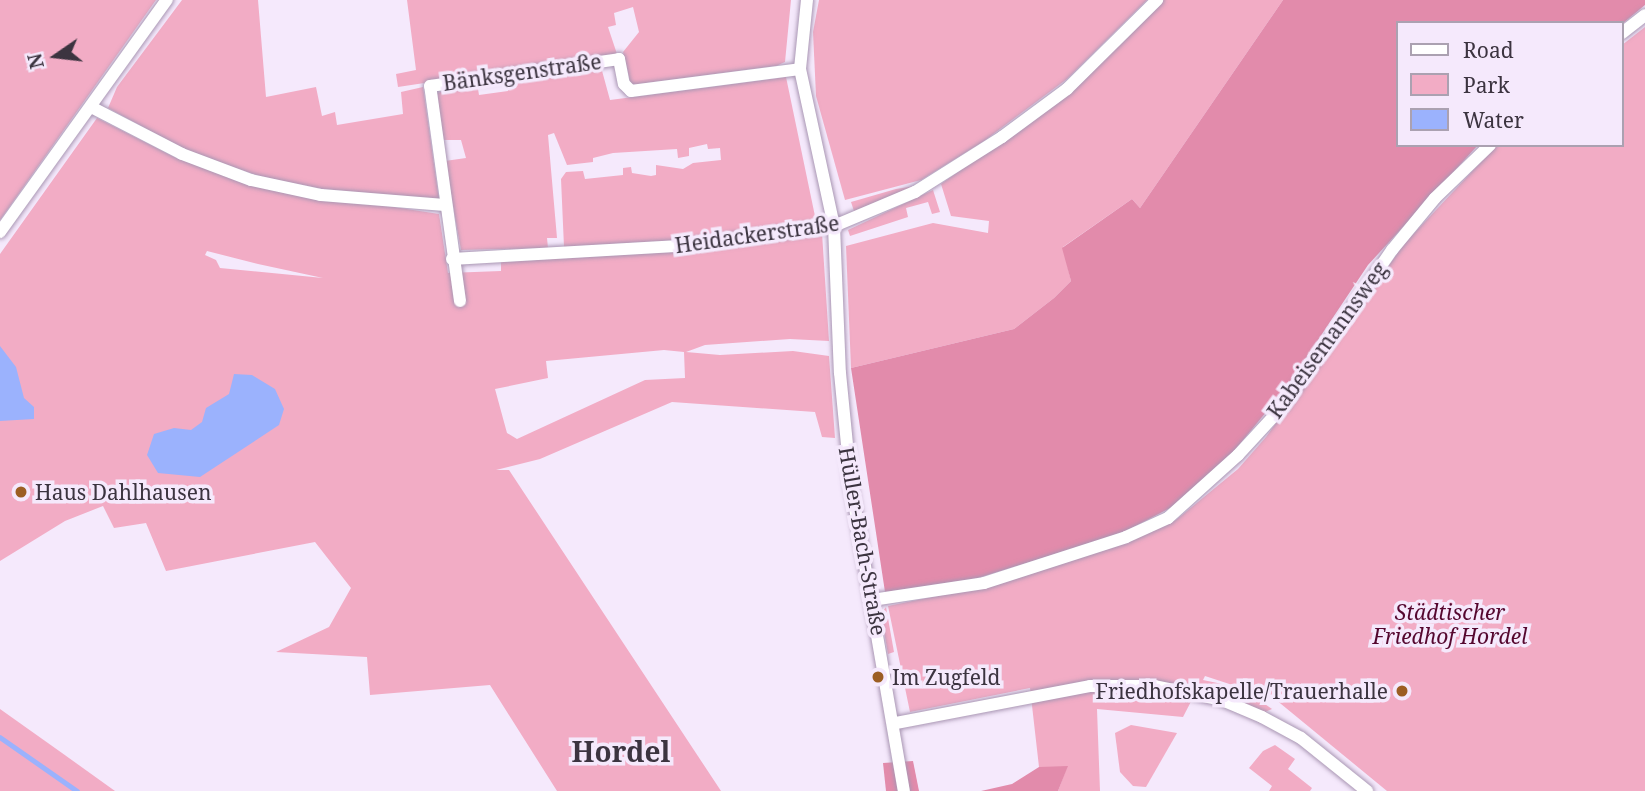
<!DOCTYPE html>
<html>
<head>
<meta charset="utf-8">
<style>
  body { margin:0 }
  #map { position:relative; width:1645px; height:791px; overflow:hidden; background:#f5e9fc; font-family:"Noto Serif",serif }
  div>[style] { position:absolute }
  .green>* { inset:0; background:#f2acc5 }
  .forest>* { inset:0; background:#e28bab }
  .water>* { inset:0; background:#9bb2fd }
  .stream>* { height:4.5px; margin:-2.25px; padding:0 2.25px; transform-origin:2.25px; border-radius:2.25px; background:#9bb2fd }
  .roads { filter:drop-shadow(0 0 2px #a996b3) drop-shadow(0 0 2px #a996b3) }
  .minor>* { height:12px; margin:-6px; padding:0 6px; transform-origin:6px; border-radius:6px; background:#fff }
  .dots>* { width:19px; height:19px; translate:-50% -50%; box-sizing:border-box; border:4px solid #f5e9fc; border-radius:50% }
  span { translate:-50% -50%; white-space:nowrap; text-align:center; line-height:1.15; -webkit-text-stroke:7px #f5e9fc; paint-order:stroke }
  .street-label { font-size:21px; color:#3c3440 }
  .poi-label { font-size:21px; color:#3c3440 }
  .left { translate:0 -50%; text-align:left }
  .right { translate:-100% -50%; text-align:right }
  .park-label { font-size:21px; color:#55072f; font-style:italic }
  .district-label { font-size:28px; color:#3c3440; font-weight:700 }
  .legend { position:absolute; left:1396px; top:21px; width:228px; height:126px; box-sizing:border-box; background:#f5e9fc; border:2px solid #aba1b1; margin:0; padding:9px 12px; list-style:none; font-size:21px; color:#3c3440 }
  .legend li { display:flex; align-items:center; gap:14px; height:35px }
  .legend b { width:35px; border:2px solid #aba1b1 }
  .north { position:absolute; left:21px; top:21px; width:70px; height:70px; -webkit-text-stroke:5px #f5e9fc; paint-order:stroke; rotate:256deg; font-size:19px; font-weight:700; line-height:28px; text-align:center; color:#3c3440 }
  .north::after { content:''; display:block; margin:auto; width:24px; height:32px; background:#3c3440; clip-path:polygon(50% 0,100% 100%,50% 72%,0 100%) }
</style>
</head>
<body>
<div id="map">
  <div class="green">
    <i style="clip-path:polygon(0 0,156px 0,0 220px)"></i>
    <i style="clip-path:polygon(182px 0,258px 0,266px 97px,316px 87px,322px 116px,335px 112px,337px 125px,403px 114px,401px 92px,423px 87px,439px 200px,323px 189px,266px 178px,195px 155px,108px 108px,117px 87px)"></i>
    <i style="clip-path:polygon(407px 0,791px 0,785px 62px,776px 66px,631px 85px,623px 52px,639px 32px,633px 7px,614px 13px,616px 25px,608px 27px,617px 54px,398px 87px,396px 74px,416px 70px)"></i>
    <i style="clip-path:polygon(819px 0,1147px 0,1067px 79px,984px 141px,921px 180px,845px 200px,816px 96px,813px 32px)"></i>
    <i style="clip-path:polygon(1163px 0,1283px 0,1140px 208px,1132px 199px,1063px 247px,1071px 281px,1054px 298px,1014px 329px,851px 368px,846px 246px,933px 223px,988px 233px,989px 221px,951px 216px,941px 184px,1070px 93px)"></i>
    <i style="clip-path:polygon(1645px 27px,1645px 791px,1387px 791px,1275px 699px,1205px 676px,1203px 680px,1227px 685px,1222px 695px,1198px 688px,1183px 717px,1097px 709px,1100px 791px,1058px 791px,1067px 767px,1039px 767px,1030px 688px,910px 712px,888px 606px,1006px 582px,1119px 545px,1176px 520px,1238px 469px,1266px 437px,1405px 243px,1497px 145px,1622px 145px,1622px 45px)"></i>
    <i style="clip-path:polygon(601px 67px,610px 100px,786px 77px,816px 221px,679px 240px,564px 247px,561px 179px,566px 172px,583px 171px,585px 179px,623px 175px,623px 168px,631px 167px,632px 173px,651px 176px,656px 175px,656px 165px,683px 169px,693px 163px,721px 160px,720px 148px,708px 149px,707px 144px,689px 148px,689px 156px,678px 158px,677px 149px,613px 153px,593px 158px,593px 162px,567px 165px,554px 133px,548px 135px,557px 238px,547px 238px,548px 248px,461px 250px,445px 161px,466px 158px,461px 140px,442px 140px,437px 93px,477px 83px,479px 95px,508px 91px,507px 80px)"></i>
    <i style="clip-path:polygon(evenodd,97px 118px,176px 158px,258px 186px,439px 214px,448px 273px,501px 271px,501px 262px,723px 249px,822px 233px,829px 341px,790px 339px,705px 345px,686px 352px,720px 355px,793px 351px,829px 356px,835px 438px,822px 437px,815px 412px,672px 402px,540px 459px,496px 470px,509px 470px,721px 791px,557px 791px,490px 685px,370px 695px,367px 657px,276px 652px,329px 627px,351px 588px,315px 542px,166px 571px,146px 523px,114px 528px,103px 506px,65px 521px,0 561px,0 254px,97px 118px,207px 251px,258px 264px,323px 278px,220px 268px,216px 260px,205px 255px,207px 251px,97px 118px,664px 350px,684px 352px,685px 378px,645px 380px,517px 439px,507px 433px,495px 389px,548px 378px,546px 361px,664px 350px)"></i>
    <i style="clip-path:polygon(915px 186px,854px 211px,851px 202px,896px 189px)"></i>
    <i style="clip-path:polygon(933px 190px,940px 212px,932px 214px,928px 202px,906px 208px,908px 217px,850px 236px,848px 230px)"></i>
    <i style="clip-path:polygon(886px 607px,894px 652px,888px 654px,881px 614px)"></i>
    <i style="clip-path:polygon(1231px 689px,1259px 700px,1272px 709px,1265px 712px,1227px 695px)"></i>
    <i style="clip-path:polygon(0 709px,62px 753px,115px 791px,0 791px)"></i>
    <i style="clip-path:polygon(1131px 725px,1177px 733px,1146px 787px,1133px 786px,1120px 772px,1115px 733px)"></i>
    <i style="clip-path:polygon(1275px 745px,1295px 759px,1288px 769px,1312px 788px,1310px 791px,1269px 791px,1272px 786px,1249px 768px,1263px 751px)"></i>
  </div>
  <div class="forest">
    <i style="clip-path:polygon(1283px 0,1645px 0,1645px 5px,1622px 24px,1398px 23px,1398px 145px,1478px 145px,1368px 265px,1286px 388px,1219px 469px,1172px 507px,1120px 534px,968px 581px,885px 592px,851px 368px,1014px 329px,1054px 298px,1071px 281px,1062px 248px,1132px 199px,1140px 208px)"></i>
    <i style="clip-path:polygon(913px 761px,919px 791px,886px 791px,883px 763px)"></i>
    <i style="clip-path:polygon(1068px 766px,1058px 791px,981px 791px,1012px 784px,1039px 767px)"></i>
  </div>
  <div class="water">
    <i style="clip-path:polygon(0 346px,16px 367px,24px 398px,34px 407px,34px 419px,0 421px)"></i>
    <i style="clip-path:polygon(234px 374px,252px 375px,275px 389px,284px 409px,279px 425px,200px 477px,158px 473px,147px 455px,154px 434px,174px 428px,191px 430px,202px 422px,206px 408px,229px 394px)"></i>
  </div>
  <div class="stream">
    <i style="left:0;top:737px;width:94px;rotate:35deg"></i>
  </div>
  <div class="roads">
    <div class="minor">
      <i style="left:807px;top:0;width:69px;rotate:95.8deg"></i>
      <i style="left:800px;top:69px;width:161px;rotate:77.8deg"></i>
      <i style="left:834px;top:226px;width:147px;rotate:87.7deg"></i>
      <i style="left:840px;top:373px;width:113px;rotate:84.4deg"></i>
      <i style="left:851px;top:485px;width:311px;rotate:80.2deg"></i>
      <i style="left:1622px;top:33px;width:29px;rotate:-38deg"></i>
      <i style="left:91px;top:107px;width:102px;rotate:27.3deg"></i>
      <i style="left:182px;top:154px;width:74px;rotate:20.6deg"></i>
      <i style="left:251px;top:180px;width:72px;rotate:12.1deg"></i>
      <i style="left:321px;top:195px;width:124px;rotate:4.6deg"></i>
      <i style="left:0;top:232px;width:286px;rotate:-54.3deg"></i>
      <i style="left:452px;top:259px;width:228px;rotate:-3.3deg"></i>
      <i style="left:680px;top:246px;width:155px;rotate:-7.4deg"></i>
      <i style="left:834px;top:226px;width:88px;rotate:-22.8deg"></i>
      <i style="left:915px;top:192px;width:103px;rotate:-32.3deg"></i>
      <i style="left:1002px;top:137px;width:81px;rotate:-36.4deg"></i>
      <i style="left:1067px;top:89px;width:127px;rotate:-44.7deg"></i>
      <i style="left:460px;top:301px;width:217px;rotate:-97.9deg"></i>
      <i style="left:430px;top:86px;width:191px;rotate:-8.1deg"></i>
      <i style="left:619px;top:59px;width:25px;rotate:79deg"></i>
      <i style="left:624px;top:84px;width:10px;rotate:45deg"></i>
      <i style="left:631px;top:91px;width:170px;rotate:-7.4deg"></i>
      <i style="left:872px;top:600px;width:113px;rotate:-8.6deg"></i>
      <i style="left:984px;top:583px;width:149px;rotate:-17.9deg"></i>
      <i style="left:1126px;top:537px;width:46px;rotate:-24.3deg"></i>
      <i style="left:1168px;top:518px;width:94px;rotate:-42deg"></i>
      <i style="left:1238px;top:455px;width:69px;rotate:-47.3deg"></i>
      <i style="left:1285px;top:404px;width:188px;rotate:-55.2deg"></i>
      <i style="left:1392px;top:250px;width:67px;rotate:-50.4deg"></i>
      <i style="left:1435px;top:198px;width:76px;rotate:-43.9deg"></i>
      <i style="left:896px;top:723px;width:197px;rotate:-10.8deg"></i>
      <i style="left:1090px;top:686px;width:65px"></i>
      <i style="left:1155px;top:686px;width:68px;rotate:11.8deg"></i>
      <i style="left:1222px;top:700px;width:43px;rotate:23deg"></i>
      <i style="left:1262px;top:717px;width:44px;rotate:28.3deg"></i>
      <i style="left:1301px;top:738px;width:85px;rotate:38.8deg"></i>
    </div>
  </div>
  <div class="dots">
    <i style="left:21px;top:492px;background:#9c5e23"></i>
    <i style="left:878px;top:677px;background:#9c5e23"></i>
    <i style="left:1402px;top:691px;background:#9c5e23"></i>
  </div>
  <div class="street-label">
    <span style="left:522px;top:72px;rotate:-8deg">Bänksgenstraße</span>
    <span style="left:757px;top:234px;rotate:-8deg">Heidackerstraße</span>
    <span style="left:1327px;top:340px;rotate:-54deg">Kabeisemannsweg</span>
    <span style="left:863px;top:541px;rotate:80deg">Hüller-Bach-Straße</span>
  </div>
  <div class="poi-label">
    <span class="left" style="left:35px;top:492px">Haus Dahlhausen</span>
    <span class="left" style="left:892px;top:677px">Im Zugfeld</span>
    <span class="right" style="left:1388px;top:691px">Friedhofskapelle/Trauerhalle</span>
  </div>
  <div class="park-label">
    <span style="left:1450px;top:624px">Städtischer<br>Friedhof Hordel</span>
  </div>
  <div class="district-label">
    <span style="left:621px;top:751px">Hordel</span>
  </div>
  <ul class="legend">
  <li><b style="height:9px;background:#fff"></b>Road</li>
  <li><b style="height:19px;background:#f2acc5"></b>Park</li>
  <li><b style="height:19px;background:#9bb2fd"></b>Water</li>
  </ul>
  <div class="north">N</div>
</div>
</body>
</html>
